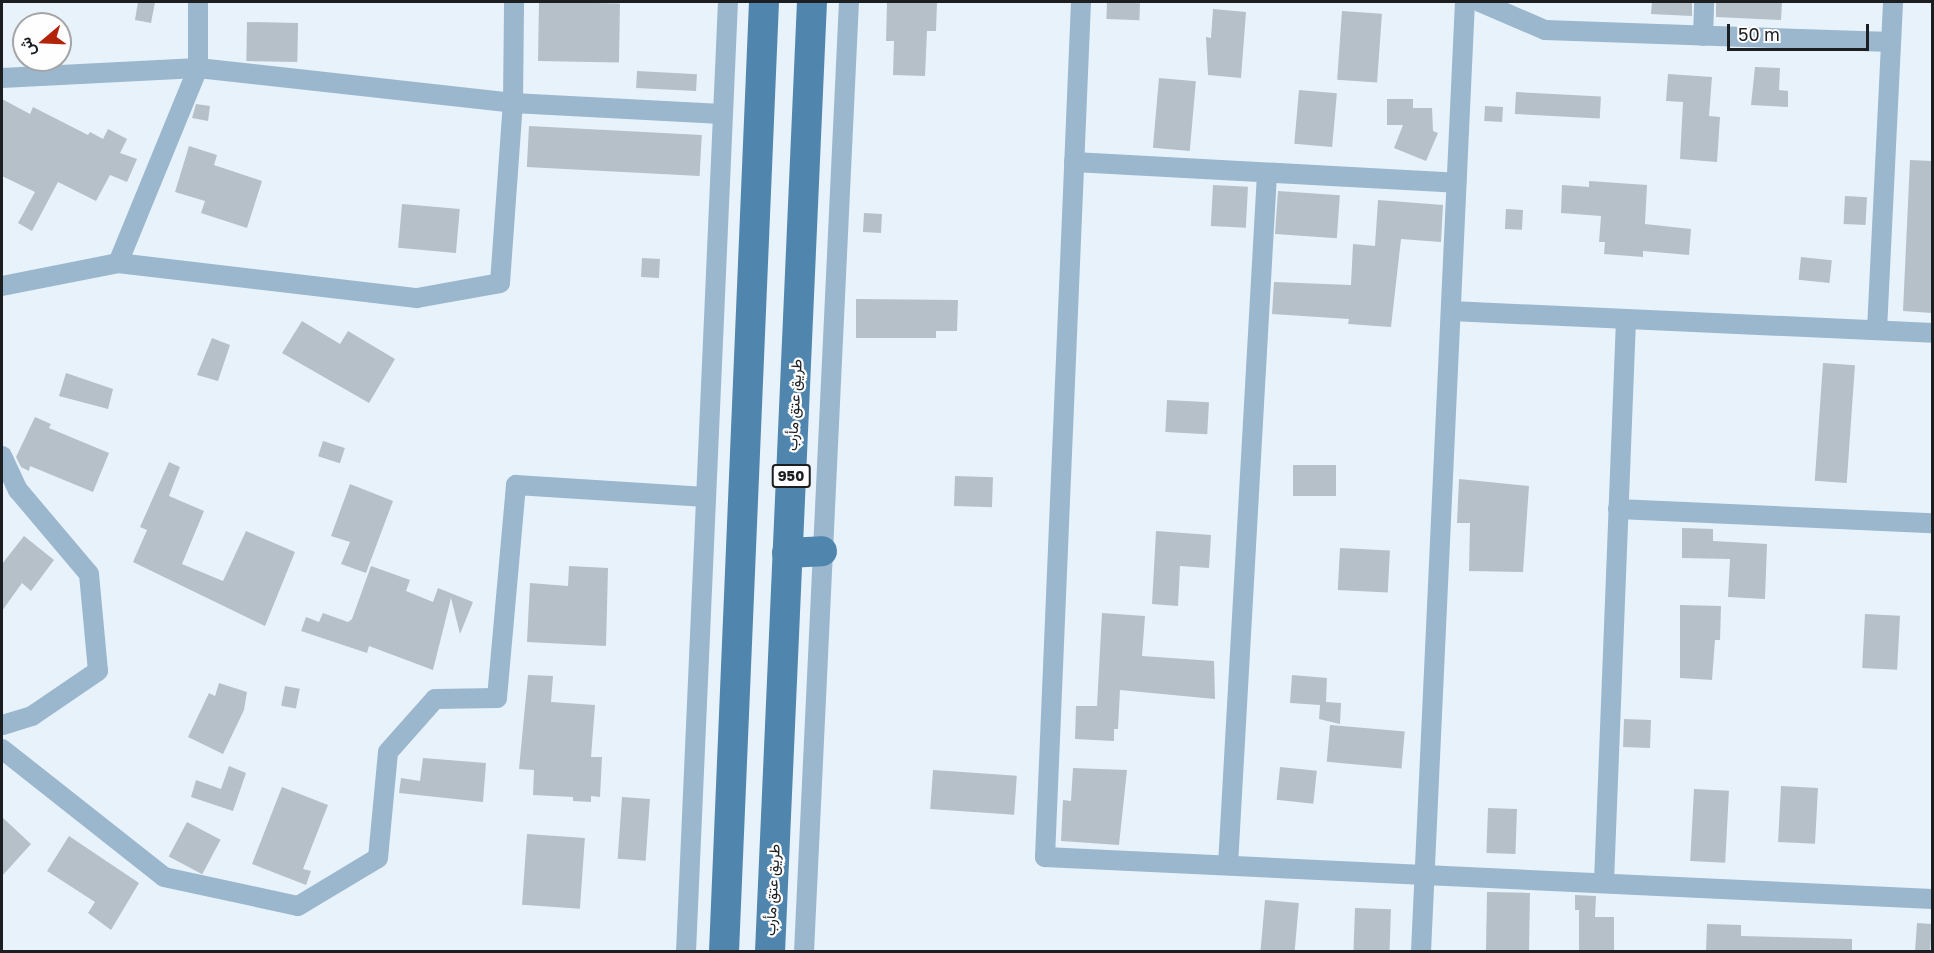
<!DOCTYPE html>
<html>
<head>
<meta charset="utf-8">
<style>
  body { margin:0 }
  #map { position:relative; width:1934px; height:953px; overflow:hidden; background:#e8f2fa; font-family:"Golos Text",Vazirmatn,sans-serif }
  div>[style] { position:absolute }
  .building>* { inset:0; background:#b6c0c8; transform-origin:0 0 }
  .street>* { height:20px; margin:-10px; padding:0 10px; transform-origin:10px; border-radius:10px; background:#9bb7ce }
  .primary>* { height:30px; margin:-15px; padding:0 15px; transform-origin:15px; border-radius:15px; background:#5086ae }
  span { translate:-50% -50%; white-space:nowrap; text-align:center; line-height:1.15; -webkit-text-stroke:4.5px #fefefe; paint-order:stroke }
  .shield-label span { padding:2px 4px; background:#fefefe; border:2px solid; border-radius:4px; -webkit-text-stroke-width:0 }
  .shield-label { font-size:14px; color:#1c1f22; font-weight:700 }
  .street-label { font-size:15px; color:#1c1f22 }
  .frame { position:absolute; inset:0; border:3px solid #1c1f22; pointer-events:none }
  .north { position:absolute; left:12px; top:12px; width:60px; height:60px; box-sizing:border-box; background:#fefefe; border:2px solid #a4a5a6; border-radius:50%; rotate:251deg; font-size:16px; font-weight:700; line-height:24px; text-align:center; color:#1c1f22 }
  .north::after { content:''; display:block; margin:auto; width:21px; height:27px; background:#b12409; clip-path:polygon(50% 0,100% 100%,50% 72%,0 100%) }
  .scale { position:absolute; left:1727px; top:24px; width:142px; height:27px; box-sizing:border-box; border:3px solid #1c1f22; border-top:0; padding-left:8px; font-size:18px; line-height:21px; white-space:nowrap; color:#1c1f22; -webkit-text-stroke:4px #fefefe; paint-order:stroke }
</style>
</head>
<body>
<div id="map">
  <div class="building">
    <i style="clip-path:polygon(138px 2px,155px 2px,151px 23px,135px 20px)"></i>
    <i style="left:539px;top:2px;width:81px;height:59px;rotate:1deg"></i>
    <i style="clip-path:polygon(887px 2px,937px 2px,936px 31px,927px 31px,925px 76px,893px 75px,894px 41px,886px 41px)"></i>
    <i style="left:1107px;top:2px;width:33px;height:17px;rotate:2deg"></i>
    <i style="clip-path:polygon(1652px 2px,1692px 2px,1692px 16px,1651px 14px)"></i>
    <i style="clip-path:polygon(1716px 2px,1782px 2px,1781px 20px,1716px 17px)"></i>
    <i style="clip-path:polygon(1213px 9px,1246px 12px,1241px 78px,1208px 75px,1206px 37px,1211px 38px)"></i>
    <i style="left:1342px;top:11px;width:40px;height:69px;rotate:4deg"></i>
    <i style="left:247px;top:22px;width:51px;height:39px;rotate:1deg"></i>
    <i style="clip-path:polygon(1755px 67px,1780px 68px,1779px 90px,1788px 91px,1788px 107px,1751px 105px)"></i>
    <i style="left:637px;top:71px;width:60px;height:17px;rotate:3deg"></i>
    <i style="clip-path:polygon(1668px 74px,1712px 77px,1709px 116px,1720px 117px,1717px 162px,1680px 159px,1683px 102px,1666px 101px)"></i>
    <i style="left:1159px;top:78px;width:37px;height:70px;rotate:5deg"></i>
    <i style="left:1299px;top:90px;width:38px;height:54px;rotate:5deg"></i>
    <i style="left:1516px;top:92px;width:85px;height:22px;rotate:3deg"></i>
    <i style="clip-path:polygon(2px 99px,30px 114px,33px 107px,88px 135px,90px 132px,103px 139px,108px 129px,127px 139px,120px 153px,137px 159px,127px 182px,110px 175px,96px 201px,58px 182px,32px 231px,18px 223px,35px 192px,2px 176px)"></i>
    <i style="clip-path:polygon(1387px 99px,1413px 99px,1413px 108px,1432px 108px,1433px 131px,1438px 133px,1426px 161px,1394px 148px,1403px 125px,1387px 125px)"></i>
    <i style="clip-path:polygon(196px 104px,210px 106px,208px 121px,192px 118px)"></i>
    <i style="left:1485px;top:106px;width:18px;height:15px;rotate:3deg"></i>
    <i style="left:529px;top:126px;width:173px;height:41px;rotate:3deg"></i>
    <i style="clip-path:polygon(189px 146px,217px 155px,214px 165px,262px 181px,247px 228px,201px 213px,205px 201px,175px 192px)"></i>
    <i style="clip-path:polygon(1910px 160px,1932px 161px,1932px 313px,1903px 311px)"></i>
    <i style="clip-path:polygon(1589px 181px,1647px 185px,1645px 224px,1691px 229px,1689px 255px,1643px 251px,1643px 257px,1604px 254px,1605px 242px,1599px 242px,1601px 216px,1561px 213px,1562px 185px,1589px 187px)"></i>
    <i style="left:1213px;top:185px;width:35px;height:41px;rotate:3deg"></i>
    <i style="left:1278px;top:191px;width:62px;height:43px;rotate:4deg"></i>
    <i style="left:1845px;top:196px;width:22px;height:28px;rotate:3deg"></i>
    <i style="clip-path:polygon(1378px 200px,1443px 205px,1441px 242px,1401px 239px,1391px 327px,1348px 324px,1349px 319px,1272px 314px,1274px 282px,1351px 285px,1353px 244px,1375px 246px)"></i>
    <i style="left:402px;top:204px;width:58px;height:44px;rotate:5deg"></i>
    <i style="left:1506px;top:209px;width:17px;height:20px;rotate:3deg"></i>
    <i style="left:864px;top:213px;width:18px;height:19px;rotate:3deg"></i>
    <i style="left:1801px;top:257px;width:31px;height:23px;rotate:6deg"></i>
    <i style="left:642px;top:258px;width:18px;height:19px;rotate:3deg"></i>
    <i style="clip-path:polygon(856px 299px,958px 300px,957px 331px,936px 331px,936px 338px,856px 338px)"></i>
    <i style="clip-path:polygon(302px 321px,340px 344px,348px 331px,395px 359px,369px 403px,282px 353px)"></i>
    <i style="clip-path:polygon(212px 338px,230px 345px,218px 381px,197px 375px)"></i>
    <i style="left:1823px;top:363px;width:32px;height:118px;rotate:4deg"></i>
    <i style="clip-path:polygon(66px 373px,113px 389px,108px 409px,59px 396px)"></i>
    <i style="left:1167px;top:400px;width:42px;height:32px;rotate:3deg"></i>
    <i style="clip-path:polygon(35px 417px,51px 424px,49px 428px,109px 453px,93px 492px,30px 466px,29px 471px,21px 467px,16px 457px)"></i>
    <i style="left:323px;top:441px;width:23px;height:16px;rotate:18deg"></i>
    <i style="clip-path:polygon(169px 462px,180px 467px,169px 496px,204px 511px,182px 564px,223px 581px,246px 531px,295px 552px,265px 626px,133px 562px,147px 530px,140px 527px)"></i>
    <i style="left:1293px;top:465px;width:43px;height:31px"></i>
    <i style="left:955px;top:476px;width:38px;height:30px;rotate:2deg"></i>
    <i style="clip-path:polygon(1459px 479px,1529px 486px,1523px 572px,1469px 571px,1470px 523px,1457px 523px)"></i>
    <i style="clip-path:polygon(350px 484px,393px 501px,366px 573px,341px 564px,350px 542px,331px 536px)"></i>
    <i style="clip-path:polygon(1682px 528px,1713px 529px,1713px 541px,1767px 544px,1765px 599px,1728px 597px,1730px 559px,1682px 558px)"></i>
    <i style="clip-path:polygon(1156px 531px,1211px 535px,1209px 568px,1180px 566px,1178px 606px,1152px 604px)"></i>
    <i style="clip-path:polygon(24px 536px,54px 560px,31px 591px,22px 583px,2px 611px,2px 564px)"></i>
    <i style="left:1340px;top:548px;width:50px;height:42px;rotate:3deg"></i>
    <i style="clip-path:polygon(371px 566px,410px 580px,406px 591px,433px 602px,438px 588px,473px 602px,460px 634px,451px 598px,433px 670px,369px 646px,367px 653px,301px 631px,306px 617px,319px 622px,323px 613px,348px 622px,352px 619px)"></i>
    <i style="clip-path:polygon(569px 566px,608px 568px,606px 646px,527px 642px,530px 583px,568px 586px)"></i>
    <i style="clip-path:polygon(1680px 605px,1721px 606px,1720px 640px,1715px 640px,1712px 680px,1680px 678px)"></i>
    <i style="clip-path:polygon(1102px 613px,1145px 616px,1142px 656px,1214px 661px,1215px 699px,1120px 690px,1118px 729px,1114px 729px,1114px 741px,1075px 739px,1076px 706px,1097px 706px)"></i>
    <i style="left:1865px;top:614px;width:35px;height:54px;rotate:3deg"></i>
    <i style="clip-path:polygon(528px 675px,553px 676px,551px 702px,595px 705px,591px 757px,602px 757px,600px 797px,591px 796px,591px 802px,573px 801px,573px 797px,533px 795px,534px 770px,519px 769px)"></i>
    <i style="clip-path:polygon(1292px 675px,1327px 678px,1326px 702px,1341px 703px,1340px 724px,1319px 719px,1320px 705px,1290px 703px)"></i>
    <i style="clip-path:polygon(219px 683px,247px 692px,244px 710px,223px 754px,188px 737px,209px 693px,215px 696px)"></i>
    <i style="left:285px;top:686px;width:15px;height:20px;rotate:11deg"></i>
    <i style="left:1624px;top:719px;width:27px;height:28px;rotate:2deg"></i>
    <i style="left:1330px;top:725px;width:75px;height:37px;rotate:5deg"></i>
    <i style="clip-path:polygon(423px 758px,486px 763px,483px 802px,399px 793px,401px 778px,420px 781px)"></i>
    <i style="clip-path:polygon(229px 766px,246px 773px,233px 811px,191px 797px,196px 780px,221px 789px)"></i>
    <i style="left:1280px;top:767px;width:37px;height:33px;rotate:6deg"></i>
    <i style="clip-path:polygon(1073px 768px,1127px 770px,1119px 845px,1061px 841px,1063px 800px,1071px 801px)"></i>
    <i style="left:933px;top:770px;width:84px;height:39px;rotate:4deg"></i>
    <i style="left:1781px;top:786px;width:37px;height:56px;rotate:3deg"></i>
    <i style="clip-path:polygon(282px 787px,328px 805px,303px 869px,311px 871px,306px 885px,252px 864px)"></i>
    <i style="left:1694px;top:789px;width:35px;height:72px;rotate:3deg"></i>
    <i style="left:622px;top:797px;width:28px;height:62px;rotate:4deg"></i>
    <i style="left:1488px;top:808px;width:29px;height:45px;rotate:2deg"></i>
    <i style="clip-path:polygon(2px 817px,31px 844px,2px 876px)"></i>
    <i style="left:187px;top:822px;width:38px;height:39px;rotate:28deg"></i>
    <i style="left:527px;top:834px;width:58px;height:71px;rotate:4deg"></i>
    <i style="clip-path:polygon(69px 836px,139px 883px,111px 930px,88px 913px,95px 902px,47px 871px)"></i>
    <i style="left:1487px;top:892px;width:43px;height:59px;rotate:1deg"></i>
    <i style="clip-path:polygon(1575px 895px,1596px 896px,1595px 917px,1614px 917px,1614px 951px,1579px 951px,1579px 910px,1575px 910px)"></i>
    <i style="left:1265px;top:900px;width:34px;height:51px;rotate:5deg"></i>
    <i style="left:1355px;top:908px;width:36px;height:43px;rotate:2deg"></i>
    <i style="left:1917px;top:923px;width:15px;height:28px;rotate:4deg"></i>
    <i style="clip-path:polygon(1707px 924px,1741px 925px,1741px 936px,1852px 939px,1852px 951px,1706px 951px)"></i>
  </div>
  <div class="street">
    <i style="left:1081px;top:2px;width:856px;rotate:92.41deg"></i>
    <i style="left:1045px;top:857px;width:888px;rotate:2.71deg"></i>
    <i style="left:1480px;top:2px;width:71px;rotate:23.3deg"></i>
    <i style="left:1545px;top:30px;width:346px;rotate:2deg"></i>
    <i style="left:1703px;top:36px;width:34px;rotate:-88deg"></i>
    <i style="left:2px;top:78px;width:196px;rotate:-2.9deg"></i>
    <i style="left:198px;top:68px;width:317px;rotate:6.3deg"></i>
    <i style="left:513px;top:103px;width:209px;rotate:3deg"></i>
    <i style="left:1074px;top:162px;width:383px;rotate:3.1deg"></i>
    <i style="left:118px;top:263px;width:301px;rotate:6.7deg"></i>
    <i style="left:417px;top:298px;width:84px;rotate:-10.2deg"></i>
    <i style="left:500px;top:283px;width:180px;rotate:-85.9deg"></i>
    <i style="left:513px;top:103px;width:101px;rotate:-89.4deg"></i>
    <i style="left:2px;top:286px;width:118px;rotate:-11.2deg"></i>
    <i style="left:118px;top:263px;width:211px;rotate:-67.7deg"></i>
    <i style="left:198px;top:68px;width:66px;rotate:-90deg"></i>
    <i style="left:1451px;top:311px;width:482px;rotate:2.6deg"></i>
    <i style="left:1877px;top:330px;width:328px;rotate:-87.2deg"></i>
    <i style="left:2px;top:456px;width:38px;rotate:65deg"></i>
    <i style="left:18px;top:490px;width:110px;rotate:49.8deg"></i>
    <i style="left:89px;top:574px;width:97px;rotate:84.7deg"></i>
    <i style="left:98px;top:671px;width:80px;rotate:145.7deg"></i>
    <i style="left:32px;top:716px;width:31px;rotate:163deg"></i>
    <i style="left:1618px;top:509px;width:314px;rotate:2.6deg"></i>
    <i style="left:2px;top:749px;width:206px;rotate:38.3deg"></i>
    <i style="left:164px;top:877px;width:137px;rotate:12.2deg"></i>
    <i style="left:298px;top:906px;width:93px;rotate:-31deg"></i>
    <i style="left:378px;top:858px;width:106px;rotate:-84.6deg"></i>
    <i style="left:388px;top:752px;width:71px;rotate:-48.4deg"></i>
    <i style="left:435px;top:699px;width:62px;rotate:-0.9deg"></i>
    <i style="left:497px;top:698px;width:214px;rotate:-84.9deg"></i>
    <i style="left:516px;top:485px;width:190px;rotate:3.6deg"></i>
    <i style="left:1228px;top:865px;width:693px;rotate:-86.77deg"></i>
    <i style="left:1604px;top:882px;width:563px;rotate:-87.76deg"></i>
    <i style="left:686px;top:952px;width:951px;rotate:-87.47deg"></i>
    <i style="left:804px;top:952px;width:951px;rotate:-87.29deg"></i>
    <i style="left:1421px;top:952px;width:951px;rotate:-87.35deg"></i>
  </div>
  <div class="primary">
    <i style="left:787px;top:553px;width:35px;rotate:-3deg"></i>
    <i style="left:724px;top:952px;width:951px;rotate:-87.59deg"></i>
    <i style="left:770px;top:952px;width:951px;rotate:-87.47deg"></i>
  </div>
  <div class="shield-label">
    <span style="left:791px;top:476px">950</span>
  </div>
  <div class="street-label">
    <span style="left:794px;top:405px;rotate:-87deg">طريق عتق مأرب</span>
    <span style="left:772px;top:890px;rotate:-87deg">طريق عتق مأرب</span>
  </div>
  <div class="frame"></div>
  <div class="north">ش</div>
  <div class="scale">50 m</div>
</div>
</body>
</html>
